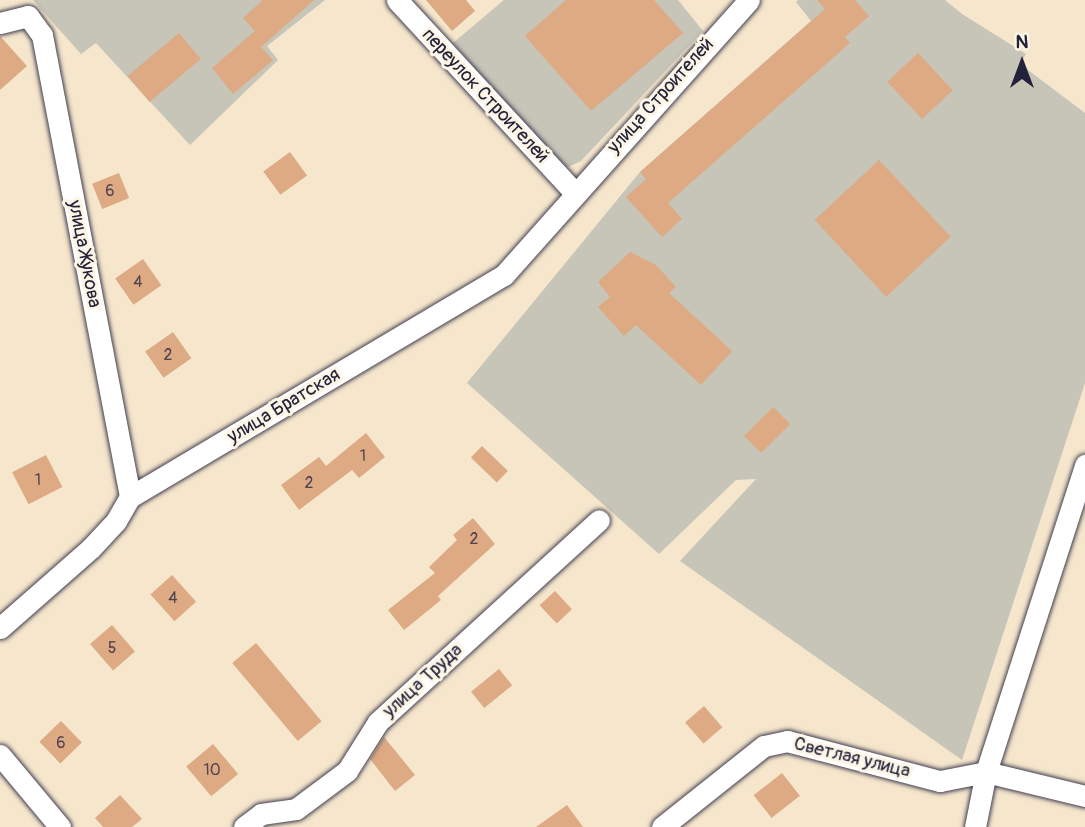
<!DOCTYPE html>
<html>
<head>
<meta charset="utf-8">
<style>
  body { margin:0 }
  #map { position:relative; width:1085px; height:827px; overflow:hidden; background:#f5e6cc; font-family:Pangolin,sans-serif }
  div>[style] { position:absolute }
  .industrial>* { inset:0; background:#c6c5b8 }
  .building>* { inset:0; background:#ddaa84; transform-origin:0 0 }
  .roads { filter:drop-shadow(0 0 2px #423f51) drop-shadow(0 0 2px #423f51) }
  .minor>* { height:21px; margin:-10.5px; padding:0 10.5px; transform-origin:10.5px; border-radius:10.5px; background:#fff }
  span { translate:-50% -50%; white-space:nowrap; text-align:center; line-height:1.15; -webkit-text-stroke:6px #fcf5e5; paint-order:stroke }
  .number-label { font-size:16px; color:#51444d }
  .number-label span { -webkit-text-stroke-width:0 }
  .street-label { font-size:19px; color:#22223b }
  .north { position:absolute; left:987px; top:28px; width:70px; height:70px; -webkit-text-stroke:5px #fcf5e5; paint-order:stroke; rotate:0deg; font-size:19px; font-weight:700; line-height:28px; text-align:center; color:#22223b }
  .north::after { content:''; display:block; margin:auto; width:24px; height:32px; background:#22223b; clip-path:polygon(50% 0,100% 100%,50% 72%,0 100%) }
</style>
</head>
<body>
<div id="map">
  <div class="industrial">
    <i style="clip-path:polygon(33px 0,325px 0,267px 46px,278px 60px,190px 145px,96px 43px,81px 54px)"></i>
    <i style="clip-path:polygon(504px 0,678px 0,703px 31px,581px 161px,568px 167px,555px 162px,453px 43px)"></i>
    <i style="clip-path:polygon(798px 0,945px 0,962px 14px,1026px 54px,1020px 64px,1085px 113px,1085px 383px,962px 760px,680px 561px,756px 479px,736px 480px,659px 554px,467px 383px,640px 172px,811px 21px,796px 2px)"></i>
  </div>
  <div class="building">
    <i style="clip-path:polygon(263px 0,314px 0,261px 47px,273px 60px,233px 94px,212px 68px,255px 31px,243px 18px)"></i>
    <i style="clip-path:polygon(426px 0,466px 0,475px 11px,452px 31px)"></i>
    <i style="clip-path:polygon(566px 0,654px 0,683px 33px,591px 111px,525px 36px)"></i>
    <i style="clip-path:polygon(817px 0,855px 0,869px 16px,845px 37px,850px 43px,668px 203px,682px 219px,662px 237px,626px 197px,646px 179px,640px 172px,825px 9px)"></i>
    <i style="left:179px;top:33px;width:34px;height:67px;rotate:50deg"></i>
    <i style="clip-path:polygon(0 36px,27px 66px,0 90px)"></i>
    <i style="left:918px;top:53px;width:51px;height:42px;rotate:47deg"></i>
    <i style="left:290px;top:152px;width:29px;height:33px;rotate:54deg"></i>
    <i style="left:879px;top:160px;width:105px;height:88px;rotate:47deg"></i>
    <i style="left:119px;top:173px;width:27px;height:29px;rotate:68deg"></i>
    <i style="clip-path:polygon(630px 252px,656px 265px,676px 287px,669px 293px,732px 351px,701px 385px,636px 325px,624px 336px,598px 307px,610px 297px,598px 282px)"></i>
    <i style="left:143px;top:259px;width:32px;height:34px;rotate:55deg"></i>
    <i style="left:173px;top:332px;width:32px;height:34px;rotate:55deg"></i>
    <i style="left:773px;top:407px;width:24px;height:41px;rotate:45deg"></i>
    <i style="clip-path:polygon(366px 433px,385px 457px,359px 478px,352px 470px,299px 510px,281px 485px,319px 457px,326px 466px)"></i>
    <i style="left:482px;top:446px;width:36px;height:16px;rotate:44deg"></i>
    <i style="left:46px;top:455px;width:36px;height:38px;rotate:63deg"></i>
    <i style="clip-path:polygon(473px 518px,495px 544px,438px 596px,441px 600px,404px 630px,388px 610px,435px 573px,429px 567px,457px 540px,453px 535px)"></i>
    <i style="left:172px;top:575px;width:36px;height:29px;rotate:48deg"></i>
    <i style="left:555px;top:591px;width:25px;height:21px;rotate:47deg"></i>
    <i style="left:112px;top:625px;width:35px;height:29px;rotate:49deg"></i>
    <i style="left:256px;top:643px;width:102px;height:31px;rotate:50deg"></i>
    <i style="left:499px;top:669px;width:21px;height:36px;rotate:51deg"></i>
    <i style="left:704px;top:706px;width:28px;height:25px;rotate:49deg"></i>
    <i style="left:61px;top:721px;width:30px;height:30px;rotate:46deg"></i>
    <i style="clip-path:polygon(384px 737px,415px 775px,395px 791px,370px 759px)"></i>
    <i style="left:213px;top:744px;width:39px;height:35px;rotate:50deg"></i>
    <i style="left:782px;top:773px;width:29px;height:36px;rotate:52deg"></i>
    <i style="clip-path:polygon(120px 795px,142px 819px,132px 827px,103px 827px,95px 818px)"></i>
    <i style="clip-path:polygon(567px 805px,583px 827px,536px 827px)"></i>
  </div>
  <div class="roads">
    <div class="minor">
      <i style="left:397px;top:0;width:261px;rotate:47.3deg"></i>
      <i style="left:0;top:23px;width:29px;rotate:-14deg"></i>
      <i style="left:28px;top:16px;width:24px;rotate:54deg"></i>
      <i style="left:42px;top:35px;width:470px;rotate:79.2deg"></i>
      <i style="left:0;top:628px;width:121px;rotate:-41.3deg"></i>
      <i style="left:91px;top:548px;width:37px;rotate:-47deg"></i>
      <i style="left:116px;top:521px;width:28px;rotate:-60deg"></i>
      <i style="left:130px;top:497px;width:435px;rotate:-30.7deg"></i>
      <i style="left:504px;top:275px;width:368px;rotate:-48.3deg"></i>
      <i style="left:0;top:755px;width:94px;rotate:50.2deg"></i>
      <i style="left:244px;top:827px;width:21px;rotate:-37deg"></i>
      <i style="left:261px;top:814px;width:35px;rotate:-8deg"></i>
      <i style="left:296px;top:809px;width:64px;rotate:-36.7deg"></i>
      <i style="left:347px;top:771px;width:58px;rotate:-57.7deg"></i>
      <i style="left:378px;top:722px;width:299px;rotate:-42.4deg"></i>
      <i style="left:662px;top:827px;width:130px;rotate:-38.5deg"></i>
      <i style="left:764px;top:746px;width:24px;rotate:-12deg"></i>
      <i style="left:787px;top:741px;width:158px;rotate:14.7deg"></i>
      <i style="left:940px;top:781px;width:47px;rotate:-11.1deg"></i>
      <i style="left:986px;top:772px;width:102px;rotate:13.6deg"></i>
      <i style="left:975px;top:827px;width:56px;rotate:-78.7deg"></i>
      <i style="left:986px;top:772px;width:323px;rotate:-72.1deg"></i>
    </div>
  </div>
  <div class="number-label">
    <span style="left:110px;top:191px">6</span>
    <span style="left:138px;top:282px">4</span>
    <span style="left:168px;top:355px">2</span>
    <span style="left:363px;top:456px">1</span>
    <span style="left:38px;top:480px">1</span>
    <span style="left:309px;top:483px">2</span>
    <span style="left:474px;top:539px">2</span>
    <span style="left:173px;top:598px">4</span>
    <span style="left:112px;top:648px">5</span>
    <span style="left:61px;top:743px">6</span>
    <span style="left:212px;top:770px">10</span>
  </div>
  <div class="street-label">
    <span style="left:485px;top:96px;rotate:47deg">переулок Строителей</span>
    <span style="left:661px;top:96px;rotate:-48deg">улица Строителей</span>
    <span style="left:84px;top:254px;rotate:79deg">улица Жукова</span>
    <span style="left:284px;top:406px;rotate:-31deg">улица Братская</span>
    <span style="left:423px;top:681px;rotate:-42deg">улица Труда</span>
    <span style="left:852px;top:758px;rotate:14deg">Светлая улица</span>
  </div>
  <div class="north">N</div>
</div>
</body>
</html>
